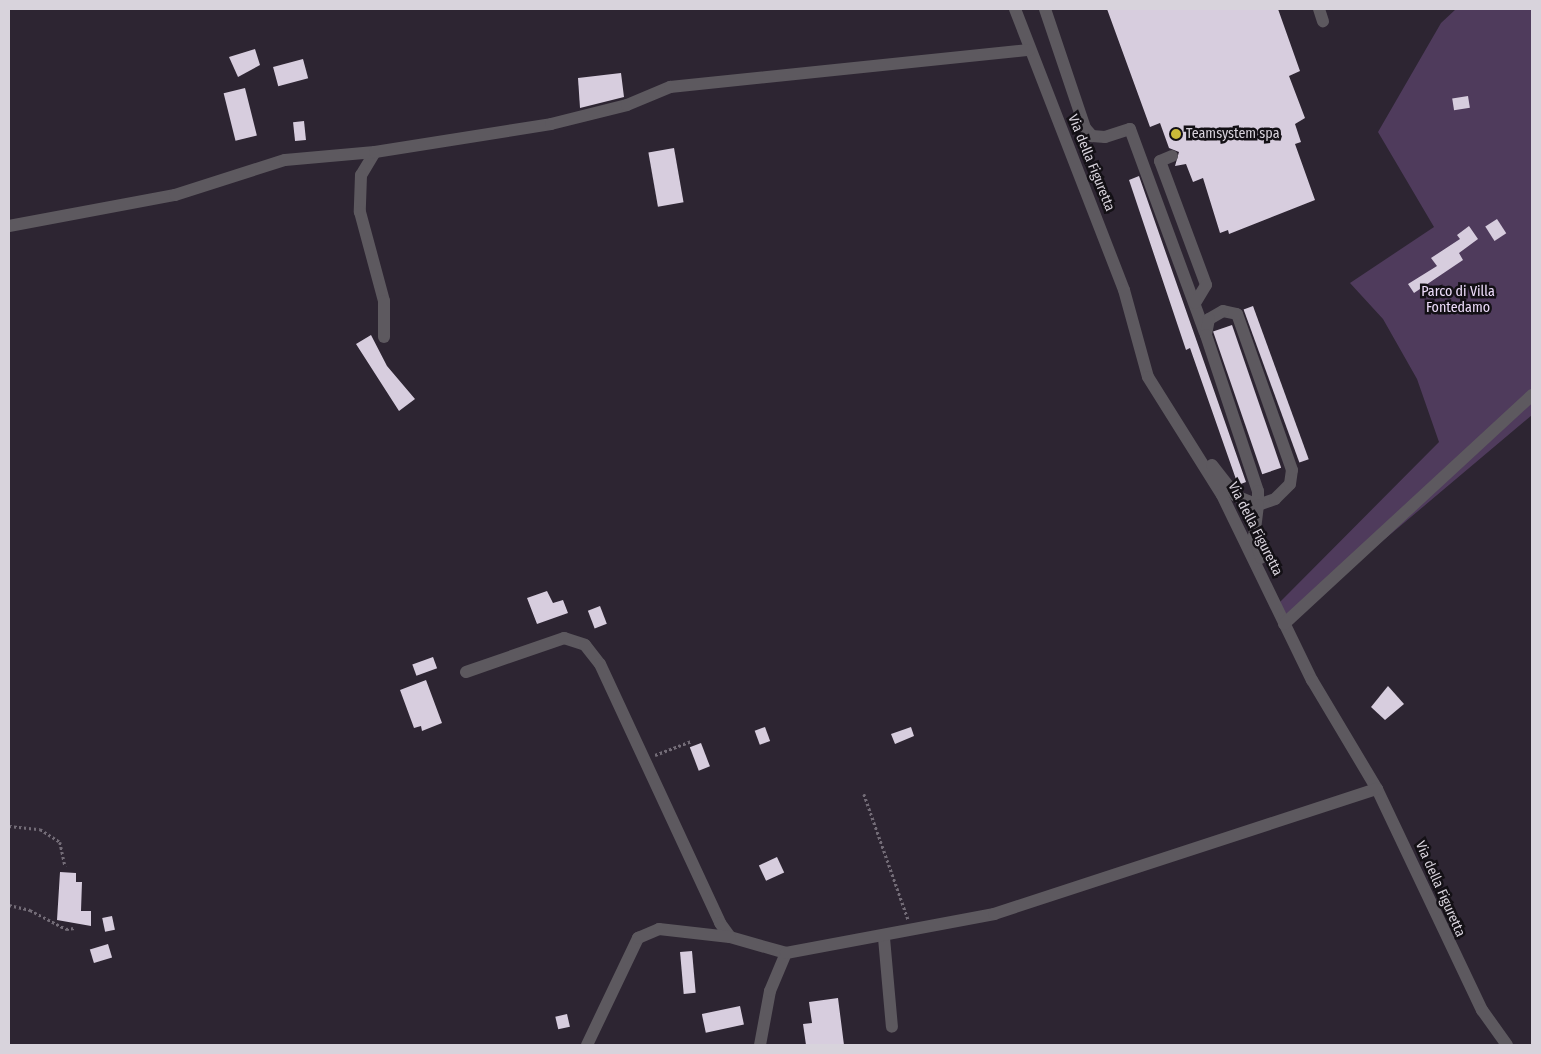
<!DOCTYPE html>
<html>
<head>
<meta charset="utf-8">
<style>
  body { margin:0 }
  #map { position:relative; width:1541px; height:1054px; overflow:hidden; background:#2d2532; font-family:"Fira Sans Condensed",sans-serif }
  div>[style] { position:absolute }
  .green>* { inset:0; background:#4f3b5c }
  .building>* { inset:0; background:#d7cdde; transform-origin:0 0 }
  .path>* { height:2.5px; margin-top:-1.25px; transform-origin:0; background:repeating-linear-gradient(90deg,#736c77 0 2.5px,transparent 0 5px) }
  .minor>* { height:12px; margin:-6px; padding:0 6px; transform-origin:6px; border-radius:6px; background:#5d595f }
  .dots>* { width:14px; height:14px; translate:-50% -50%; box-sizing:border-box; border:2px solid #131015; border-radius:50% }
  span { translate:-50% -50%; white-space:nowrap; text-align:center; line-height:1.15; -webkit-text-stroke:5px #131015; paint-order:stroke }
  .poi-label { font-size:14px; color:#d8d3dc }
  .left { translate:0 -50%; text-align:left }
  .street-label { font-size:14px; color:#d8d3dc }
  .park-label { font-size:14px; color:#eddcfa }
  .frame { position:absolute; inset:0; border:10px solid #d8d3dc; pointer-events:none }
</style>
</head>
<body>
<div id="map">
  <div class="green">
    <i style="clip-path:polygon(1456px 9px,1532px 9px,1532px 415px,1284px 624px,1277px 605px,1439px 442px,1417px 379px,1383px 319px,1350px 283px,1434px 227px,1378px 132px,1441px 23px)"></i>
  </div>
  <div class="building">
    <i style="clip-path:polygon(1107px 9px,1278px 9px,1300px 71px,1289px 76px,1305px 118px,1295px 124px,1301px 142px,1295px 144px,1315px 200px,1229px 234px,1228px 230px,1220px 233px,1203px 178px,1193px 182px,1186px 164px,1175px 166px,1179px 152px,1169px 148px,1160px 123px,1150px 127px)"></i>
    <i style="clip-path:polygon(255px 49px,260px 65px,238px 77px,229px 57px)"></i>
    <i style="left:303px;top:59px;width:20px;height:31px;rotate:75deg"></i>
    <i style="clip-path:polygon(621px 73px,624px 97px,580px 108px,578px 78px)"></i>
    <i style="left:245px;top:88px;width:49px;height:22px;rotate:76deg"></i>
    <i style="left:1468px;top:96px;width:12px;height:16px;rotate:81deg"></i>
    <i style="left:304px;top:121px;width:19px;height:11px;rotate:84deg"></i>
    <i style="left:674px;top:148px;width:55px;height:26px;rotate:80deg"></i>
    <i style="clip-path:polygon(1139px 176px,1246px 482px,1238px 485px,1190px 348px,1186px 350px,1129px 180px)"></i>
    <i style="left:1497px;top:219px;width:17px;height:14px;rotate:57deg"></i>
    <i style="clip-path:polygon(1469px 226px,1478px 239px,1459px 253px,1463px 260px,1414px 293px,1408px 284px,1437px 266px,1431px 258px,1460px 239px,1457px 235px)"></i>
    <i style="left:1253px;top:306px;width:163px;height:10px;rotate:70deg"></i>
    <i style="left:1232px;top:325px;width:151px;height:20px;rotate:71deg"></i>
    <i style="clip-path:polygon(371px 335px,387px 366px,415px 399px,399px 411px,356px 344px)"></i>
    <i style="clip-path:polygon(547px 591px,553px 603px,563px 600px,568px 613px,537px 624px,527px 598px)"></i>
    <i style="left:600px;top:606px;width:19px;height:13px;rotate:69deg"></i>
    <i style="left:433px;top:657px;width:12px;height:22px;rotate:70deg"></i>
    <i style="clip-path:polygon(426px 680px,442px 723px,422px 731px,421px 726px,414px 728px,400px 690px)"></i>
    <i style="clip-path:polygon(1388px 686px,1404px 704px,1385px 720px,1371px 707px)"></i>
    <i style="left:765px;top:727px;width:15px;height:11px;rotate:70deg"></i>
    <i style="clip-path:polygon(911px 727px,914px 736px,895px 744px,891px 734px)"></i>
    <i style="left:701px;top:743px;width:25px;height:12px;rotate:69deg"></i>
    <i style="left:777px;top:857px;width:17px;height:20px;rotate:65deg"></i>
    <i style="clip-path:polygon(60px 872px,76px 873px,76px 882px,82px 882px,81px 911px,91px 911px,91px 926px,57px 920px)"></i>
    <i style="left:112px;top:916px;width:14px;height:10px;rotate:78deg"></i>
    <i style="left:108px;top:944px;width:14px;height:19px;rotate:73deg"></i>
    <i style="left:692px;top:951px;width:42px;height:12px;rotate:85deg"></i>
    <i style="clip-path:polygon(838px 998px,844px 1045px,806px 1045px,803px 1024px,812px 1023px,809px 1002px)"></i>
    <i style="left:740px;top:1006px;width:19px;height:39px;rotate:78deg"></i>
    <i style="left:567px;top:1014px;width:13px;height:12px;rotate:77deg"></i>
  </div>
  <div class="path">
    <i style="left:655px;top:755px;width:39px;rotate:-21deg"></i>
    <i style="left:864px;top:794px;width:133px;rotate:70.6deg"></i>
    <i style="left:9px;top:826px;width:31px;rotate:6deg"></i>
    <i style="left:40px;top:829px;width:24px;rotate:33deg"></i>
    <i style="left:60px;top:842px;width:25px;rotate:78deg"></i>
    <i style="left:9px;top:905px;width:22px;rotate:13deg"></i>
    <i style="left:30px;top:910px;width:41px;rotate:27.8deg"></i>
    <i style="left:66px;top:929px;width:9px;rotate:-6deg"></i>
  </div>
  <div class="minor">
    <i style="left:1015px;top:9px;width:301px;rotate:68.8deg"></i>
    <i style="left:1124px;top:290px;width:90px;rotate:74.6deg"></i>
    <i style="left:1148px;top:377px;width:139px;rotate:57.9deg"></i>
    <i style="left:1222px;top:495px;width:206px;rotate:64.1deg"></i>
    <i style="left:1312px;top:680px;width:127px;rotate:59.2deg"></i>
    <i style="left:1377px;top:789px;width:245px;rotate:64.6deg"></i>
    <i style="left:1482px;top:1010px;width:43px;rotate:54.5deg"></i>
    <i style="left:1045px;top:9px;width:126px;rotate:71.4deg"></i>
    <i style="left:1085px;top:128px;width:11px;rotate:49deg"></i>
    <i style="left:1092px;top:136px;width:13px;rotate:4deg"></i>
    <i style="left:1105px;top:137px;width:26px;rotate:-18deg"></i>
    <i style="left:1130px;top:129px;width:217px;rotate:69.8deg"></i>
    <i style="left:1319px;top:9px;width:13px;rotate:72deg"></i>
    <i style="left:375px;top:152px;width:27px;rotate:121deg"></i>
    <i style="left:361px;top:175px;width:37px;rotate:92deg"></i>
    <i style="left:360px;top:212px;width:92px;rotate:74.9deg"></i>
    <i style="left:384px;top:301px;width:36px;rotate:90deg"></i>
    <i style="left:1172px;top:156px;width:13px;rotate:157deg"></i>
    <i style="left:1160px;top:161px;width:132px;rotate:69.6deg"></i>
    <i style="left:1206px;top:285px;width:21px;rotate:121deg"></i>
    <i style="left:9px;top:226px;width:169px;rotate:-10.6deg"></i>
    <i style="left:175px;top:195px;width:115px;rotate:-17.7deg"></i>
    <i style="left:285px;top:160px;width:90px;rotate:-5.1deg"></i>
    <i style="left:375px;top:152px;width:178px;rotate:-9deg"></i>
    <i style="left:551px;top:124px;width:78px;rotate:-14deg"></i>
    <i style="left:627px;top:105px;width:47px;rotate:-22.7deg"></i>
    <i style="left:670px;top:87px;width:361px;rotate:-5.9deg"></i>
    <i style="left:1212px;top:465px;width:39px;rotate:52deg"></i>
    <i style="left:1236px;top:496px;width:24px;rotate:22deg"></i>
    <i style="left:1258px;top:505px;width:18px;rotate:-19deg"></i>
    <i style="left:1275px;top:499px;width:21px;rotate:-45deg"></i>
    <i style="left:1290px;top:484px;width:14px;rotate:-82deg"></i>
    <i style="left:1292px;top:470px;width:165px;rotate:-109.4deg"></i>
    <i style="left:1237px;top:314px;width:14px;rotate:-168deg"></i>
    <i style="left:1223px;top:311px;width:16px;rotate:150deg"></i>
    <i style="left:1209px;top:319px;width:16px;rotate:101deg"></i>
    <i style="left:1206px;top:335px;width:164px;rotate:71.6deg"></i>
    <i style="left:1258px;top:491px;width:14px;rotate:90deg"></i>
    <i style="left:1258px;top:505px;width:31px;rotate:97deg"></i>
    <i style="left:1254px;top:536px;width:23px;rotate:72deg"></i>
    <i style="left:1284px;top:624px;width:338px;rotate:-42.7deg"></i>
    <i style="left:466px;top:672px;width:104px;rotate:-19.1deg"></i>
    <i style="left:564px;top:638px;width:22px;rotate:18deg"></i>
    <i style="left:585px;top:645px;width:24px;rotate:52deg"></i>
    <i style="left:600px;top:664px;width:285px;rotate:65.1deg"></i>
    <i style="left:720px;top:923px;width:17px;rotate:54deg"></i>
    <i style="left:730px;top:937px;width:58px;rotate:15.9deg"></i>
    <i style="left:884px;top:938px;width:89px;rotate:84.9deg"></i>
    <i style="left:587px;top:1045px;width:119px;rotate:-64.5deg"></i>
    <i style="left:638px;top:938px;width:23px;rotate:-23deg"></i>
    <i style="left:659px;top:929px;width:71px;rotate:6.4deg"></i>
    <i style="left:760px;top:1045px;width:55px;rotate:-79.5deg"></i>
    <i style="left:770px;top:991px;width:41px;rotate:-67.2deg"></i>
    <i style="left:786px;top:953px;width:212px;rotate:-10.6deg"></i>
    <i style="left:994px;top:914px;width:403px;rotate:-18.1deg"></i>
  </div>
  <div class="dots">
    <i style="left:1176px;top:134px;background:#cbba39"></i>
  </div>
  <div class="poi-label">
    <span class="left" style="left:1186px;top:134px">Teamsystem spa</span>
  </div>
  <div class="street-label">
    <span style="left:1091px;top:163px;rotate:68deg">Via della Figuretta</span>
    <span style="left:1255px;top:529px;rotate:63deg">Via della Figuretta</span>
    <span style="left:1440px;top:889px;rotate:66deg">Via della Figuretta</span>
  </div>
  <div class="park-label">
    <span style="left:1458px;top:300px">Parco di Villa<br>Fontedamo</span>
  </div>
  <div class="frame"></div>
</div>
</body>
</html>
